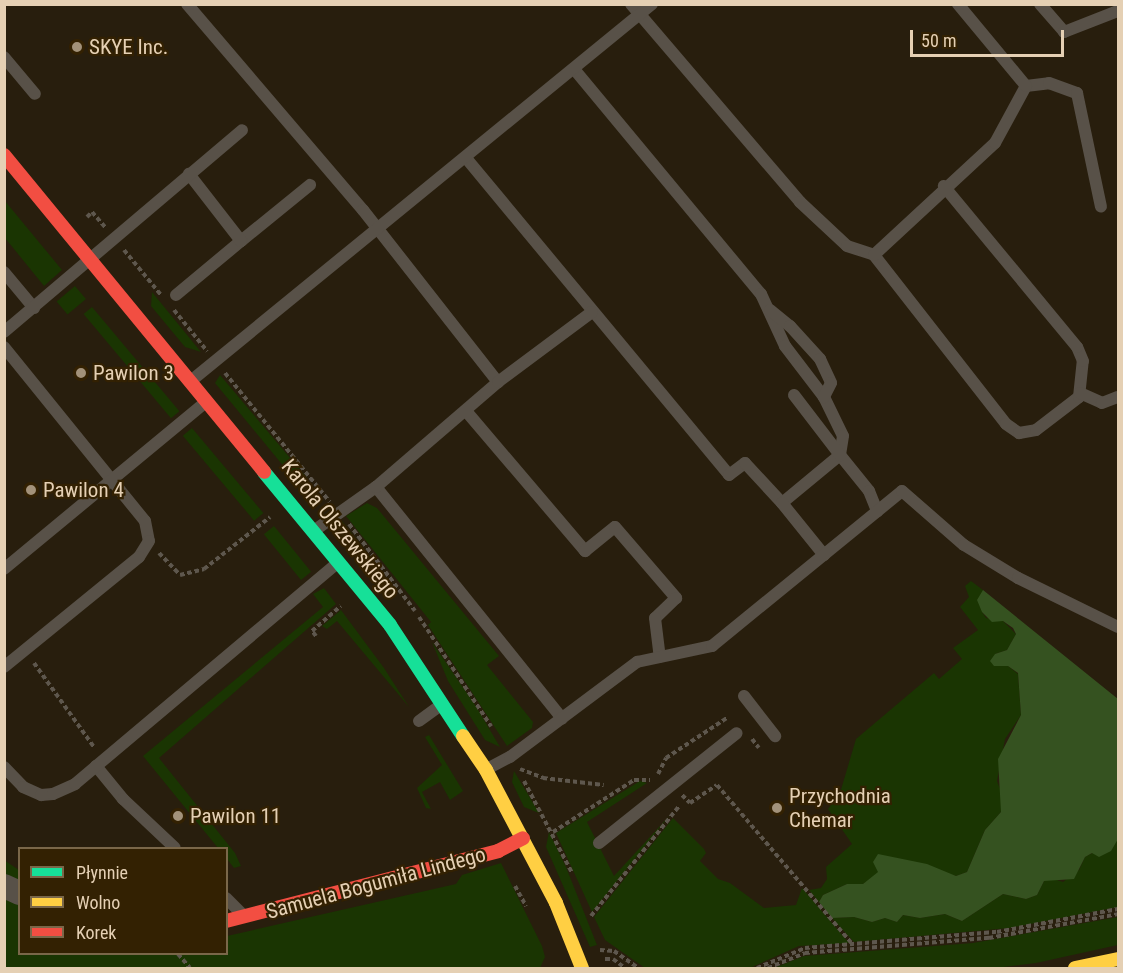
<!DOCTYPE html>
<html>
<head>
<meta charset="utf-8">
<style>
  body { margin:0 }
  #map { position:relative; width:1123px; height:973px; overflow:hidden; background:#281e0d; font-family:"Roboto Condensed",sans-serif }
  div>[style] { position:absolute }
  .green>* { inset:0; background:#1a3502; transform-origin:0 0 }
  .forest>* { inset:0; background:#355220 }
  .path>* { height:4px; margin-top:-2px; transform-origin:0; background:repeating-linear-gradient(90deg,#5e574d 0 4.5px,transparent 0 7.5px) }
  .lane>* { height:12px; margin:-6px; padding:0 6px; transform-origin:6px; border-radius:6px; background:#585148 }
  .street>* { height:24px; margin:-12px; padding:0 12px; transform-origin:12px; border-radius:12px; background:#585148 }
  .fast>* { height:14px; margin:-7px; padding:0 7px; transform-origin:7px; border-radius:7px; background:#16e098 }
  .slow>* { height:14px; margin:-7px; padding:0 7px; transform-origin:7px; border-radius:7px; background:#ffcf43 }
  .jam>* { height:14px; margin:-7px; padding:0 7px; transform-origin:7px; border-radius:7px; background:#f24e42 }
  .dots>* { width:16px; height:16px; translate:-50% -50%; box-sizing:border-box; border:3px solid #332102; border-radius:50% }
  span { translate:-50% -50%; white-space:nowrap; text-align:center; line-height:1.15; -webkit-text-stroke:4.5px #332102; paint-order:stroke }
  .poi-label { font-size:21px; color:#e5d0b4 }
  .left { translate:0 -50%; text-align:left }
  .street-label { font-size:21px; color:#e5d0b4 }
  .frame { position:absolute; inset:0; border:6px solid #e5d0b4; pointer-events:none }
  .legend { position:absolute; left:18px; top:847px; width:210px; height:108px; box-sizing:border-box; background:#332102; border:2px solid #7a6749; margin:0; padding:8px 10px; list-style:none; font-size:18px; color:#e5d0b4 }
  .legend li { display:flex; align-items:center; gap:12px; height:30px }
  .legend b { width:30px; border:2px solid #7a6749 }
  .scale { position:absolute; left:910px; top:30px; width:154px; height:27px; box-sizing:border-box; border:3px solid #e5d0b4; border-top:0; padding-left:8px; font-size:18px; line-height:21px; white-space:nowrap; color:#e5d0b4; -webkit-text-stroke:4px #332102; paint-order:stroke }
</style>
</head>
<body>
<div id="map">
  <div class="green">
    <i style="clip-path:polygon(5px 201px,62px 270px,44px 286px,5px 238px)"></i>
    <i style="left:75px;top:286px;width:17px;height:24px;rotate:50deg"></i>
    <i style="clip-path:polygon(152px 292px,201px 352px,185px 347px,151px 306px)"></i>
    <i style="left:92px;top:307px;width:136px;height:11px;rotate:50deg"></i>
    <i style="clip-path:polygon(220px 375px,307px 478px,299px 485px,215px 383px)"></i>
    <i style="left:192px;top:428px;width:111px;height:12px;rotate:50deg"></i>
    <i style="clip-path:polygon(367px 503px,377px 508px,499px 656px,487px 665px,533px 722px,532px 728px,507px 746px,428px 625px,431px 622px,346px 516px)"></i>
    <i style="clip-path:polygon(342px 521px,371px 558px,368px 560px,342px 536px)"></i>
    <i style="left:274px;top:526px;width:59px;height:13px;rotate:51deg"></i>
    <i style="clip-path:polygon(971px 581px,983px 590px,982px 612px,986px 618px,1003px 621px,1016px 634px,1007px 650px,995px 654px,994px 666px,1008px 666px,1018px 674px,1021px 715px,1005px 739px,997px 781px,1002px 794px,1001px 812px,985px 830px,967px 872px,956px 876px,898px 861px,863px 884px,847px 884px,823px 895px,819px 902px,809px 890px,821px 888px,827px 879px,826px 867px,852px 844px,828px 809px,840px 793px,856px 739px,934px 673px,939px 679px,962px 659px,953px 648px,978px 630px,960px 607px,969px 597px,965px 586px)"></i>
    <i style="clip-path:polygon(324px 588px,336px 604px,159px 758px,235px 853px,241px 866px,234px 868px,227px 859px,226px 848px,218px 848px,143px 756px,323px 607px,313px 594px)"></i>
    <i style="clip-path:polygon(341px 610px,384px 668px,409px 707px,337px 621px,327px 629px,322px 626px)"></i>
    <i style="clip-path:polygon(432px 642px,477px 708px,500px 747px,485px 740px,448px 681px)"></i>
    <i style="clip-path:polygon(429px 735px,463px 791px,450px 800px,440px 782px,422px 792px,431px 809px,426px 808px,417px 788px,442px 765px,425px 737px)"></i>
    <i style="clip-path:polygon(514px 771px,539px 813px,524px 807px,512px 782px)"></i>
    <i style="clip-path:polygon(640px 781px,647px 783px,587px 822px,614px 876px,671px 814px,592px 912px,556px 833px)"></i>
    <i style="clip-path:polygon(673px 818px,704px 849px,706px 853px,700px 861px,718px 879px,730px 883px,764px 908px,796px 905px,802px 888px,849px 943px,799px 946px,750px 968px,645px 968px,605px 940px,594px 917px)"></i>
    <i style="clip-path:polygon(549px 832px,566px 867px,597px 945px,590px 947px,546px 847px)"></i>
    <i style="clip-path:polygon(1118px 839px,1118px 907px,1009px 928px,854px 942px,832px 918px,854px 917px,872px 922px,885px 918px,897px 922px,903px 915px,920px 918px,945px 914px,962px 921px,1003px 894px,1026px 899px,1037px 895px,1044px 881px,1051px 878px,1063px 882px,1079px 870px,1085px 857px)"></i>
    <i style="clip-path:polygon(4px 860px,19px 870px,19px 880px,5px 875px)"></i>
    <i style="clip-path:polygon(501px 863px,542px 946px,545px 957px,540px 968px,5px 968px,4px 898px,19px 904px,20px 954px,226px 954px,227px 936px,456px 884px,462px 875px)"></i>
    <i style="clip-path:polygon(1118px 917px,1118px 945px,1036px 963px,995px 968px,774px 968px,804px 956px,973px 943px)"></i>
  </div>
  <div class="forest">
    <i style="clip-path:polygon(983px 590px,1118px 699px,1118px 839px,1111px 851px,1099px 857px,1092px 853px,1085px 857px,1074px 879px,1044px 881px,1037px 895px,1026px 899px,1003px 894px,962px 921px,945px 914px,920px 918px,903px 915px,897px 922px,885px 918px,872px 922px,854px 917px,832px 918px,819px 902px,823px 895px,847px 884px,863px 884px,878px 872px,873px 862px,878px 854px,927px 864px,956px 876px,967px 872px,985px 830px,1001px 812px,998px 759px,1021px 715px,1018px 673px,1008px 666px,994px 666px,990px 661px,995px 654px,1007px 650px,1016px 634px,1013px 628px,1003px 621px,992px 622px,982px 612px,977px 600px)"></i>
  </div>
  <div class="path">
    <i style="left:87px;top:217px;width:7px;rotate:-45deg"></i>
    <i style="left:92px;top:212px;width:21px;rotate:49deg"></i>
    <i style="left:124px;top:250px;width:58px;rotate:50.6deg"></i>
    <i style="left:174px;top:310px;width:53px;rotate:51.2deg"></i>
    <i style="left:225px;top:373px;width:166px;rotate:50.9deg"></i>
    <i style="left:349px;top:524px;width:109px;rotate:52.8deg"></i>
    <i style="left:159px;top:553px;width:30px;rotate:46deg"></i>
    <i style="left:180px;top:575px;width:25px;rotate:-14deg"></i>
    <i style="left:204px;top:569px;width:84px;rotate:-38.2deg"></i>
    <i style="left:419px;top:617px;width:131px;rotate:56.6deg"></i>
    <i style="left:316px;top:636px;width:6px;rotate:-129deg"></i>
    <i style="left:312px;top:631px;width:38px;rotate:-41deg"></i>
    <i style="left:34px;top:663px;width:103px;rotate:54.5deg"></i>
    <i style="left:752px;top:739px;width:11px;rotate:52deg"></i>
    <i style="left:520px;top:769px;width:25px;rotate:21deg"></i>
    <i style="left:543px;top:778px;width:61px;rotate:6.5deg"></i>
    <i style="left:658px;top:774px;width:18px;rotate:-63deg"></i>
    <i style="left:666px;top:758px;width:73px;rotate:-33.3deg"></i>
    <i style="left:524px;top:781px;width:104px;rotate:62.4deg"></i>
    <i style="left:682px;top:795px;width:11px;rotate:45deg"></i>
    <i style="left:690px;top:803px;width:32px;rotate:-34deg"></i>
    <i style="left:717px;top:785px;width:210px;rotate:49.6deg"></i>
    <i style="left:553px;top:832px;width:96px;rotate:-32.7deg"></i>
    <i style="left:634px;top:780px;width:16px"></i>
    <i style="left:515px;top:886px;width:23px;rotate:61deg"></i>
    <i style="left:591px;top:916px;width:141px;rotate:-51.3deg"></i>
    <i style="left:600px;top:950px;width:14px;rotate:4deg"></i>
    <i style="left:614px;top:951px;width:29px;rotate:35deg"></i>
    <i style="left:178px;top:954px;width:18px;rotate:49deg"></i>
    <i style="left:605px;top:959px;width:8px"></i>
    <i style="left:613px;top:959px;width:15px;rotate:37deg"></i>
    <i style="left:757px;top:968px;width:52px;rotate:-22.6deg"></i>
    <i style="left:805px;top:948px;width:193px;rotate:-4.8deg"></i>
    <i style="left:997px;top:932px;width:123px;rotate:-10.8deg"></i>
    <i style="left:768px;top:968px;width:40px;rotate:-22deg"></i>
    <i style="left:805px;top:953px;width:185px;rotate:-4.7deg"></i>
    <i style="left:989px;top:938px;width:131px;rotate:-10.5deg"></i>
  </div>
  <div class="lane">
    <i style="left:187px;top:4px;width:271px;rotate:49.5deg"></i>
    <i style="left:363px;top:210px;width:219px;rotate:51.9deg"></i>
    <i style="left:631px;top:4px;width:260px;rotate:49.5deg"></i>
    <i style="left:800px;top:202px;width:64px;rotate:43.1deg"></i>
    <i style="left:847px;top:246px;width:28px;rotate:18deg"></i>
    <i style="left:874px;top:255px;width:214px;rotate:52deg"></i>
    <i style="left:1006px;top:424px;width:16px;rotate:35deg"></i>
    <i style="left:1019px;top:433px;width:17px;rotate:-10deg"></i>
    <i style="left:1036px;top:430px;width:54px;rotate:-37.5deg"></i>
    <i style="left:1079px;top:397px;width:36px;rotate:-84deg"></i>
    <i style="left:1083px;top:361px;width:15px;rotate:-113deg"></i>
    <i style="left:1077px;top:347px;width:209px;rotate:-129.6deg"></i>
    <i style="left:1040px;top:4px;width:37px;rotate:49deg"></i>
    <i style="left:1064px;top:32px;width:58px;rotate:-21.3deg"></i>
    <i style="left:4px;top:57px;width:48px;rotate:50deg"></i>
    <i style="left:574px;top:69px;width:293px;rotate:50.3deg"></i>
    <i style="left:761px;top:294px;width:57px;rotate:65.2deg"></i>
    <i style="left:785px;top:346px;width:64px;rotate:52.6deg"></i>
    <i style="left:824px;top:397px;width:43px;rotate:64deg"></i>
    <i style="left:843px;top:436px;width:19px;rotate:99deg"></i>
    <i style="left:1026px;top:86px;width:23px;rotate:-7deg"></i>
    <i style="left:1049px;top:83px;width:30px;rotate:20deg"></i>
    <i style="left:1077px;top:93px;width:116px;rotate:78.1deg"></i>
    <i style="left:466px;top:158px;width:412px;rotate:50.3deg"></i>
    <i style="left:729px;top:475px;width:20px;rotate:-37deg"></i>
    <i style="left:745px;top:463px;width:54px;rotate:47.2deg"></i>
    <i style="left:782px;top:503px;width:75px;rotate:-39.6deg"></i>
    <i style="left:840px;top:455px;width:46px;rotate:51.1deg"></i>
    <i style="left:869px;top:491px;width:22px;rotate:68deg"></i>
    <i style="left:241px;top:241px;width:89px;rotate:-39.1deg"></i>
    <i style="left:874px;top:255px;width:165px;rotate:-42.8deg"></i>
    <i style="left:995px;top:143px;width:65px;rotate:-61.5deg"></i>
    <i style="left:1026px;top:86px;width:107px;rotate:-129.7deg"></i>
    <i style="left:4px;top:272px;width:47px;rotate:50.2deg"></i>
    <i style="left:176px;top:295px;width:85px;rotate:-39.7deg"></i>
    <i style="left:241px;top:241px;width:85px;rotate:-127.8deg"></i>
    <i style="left:770px;top:310px;width:26px;rotate:39deg"></i>
    <i style="left:790px;top:326px;width:45px;rotate:47.7deg"></i>
    <i style="left:820px;top:359px;width:26px;rotate:65deg"></i>
    <i style="left:831px;top:383px;width:16px;rotate:117deg"></i>
    <i style="left:4px;top:332px;width:312px;rotate:-40.3deg"></i>
    <i style="left:4px;top:347px;width:224px;rotate:51deg"></i>
    <i style="left:145px;top:521px;width:20px;rotate:79deg"></i>
    <i style="left:149px;top:541px;width:19px;rotate:122deg"></i>
    <i style="left:139px;top:557px;width:174px;rotate:140.8deg"></i>
    <i style="left:192px;top:380px;width:594px;rotate:-39.26deg"></i>
    <i style="left:1080px;top:393px;width:24px;rotate:24deg"></i>
    <i style="left:1102px;top:403px;width:17px;rotate:-21deg"></i>
    <i style="left:794px;top:395px;width:76px;rotate:52.5deg"></i>
    <i style="left:466px;top:411px;width:184px;rotate:49.6deg"></i>
    <i style="left:585px;top:551px;width:38px;rotate:-39deg"></i>
    <i style="left:615px;top:527px;width:94px;rotate:49.3deg"></i>
    <i style="left:676px;top:598px;width:29px;rotate:136deg"></i>
    <i style="left:655px;top:618px;width:39px;rotate:83deg"></i>
    <i style="left:376px;top:487px;width:297px;rotate:51.2deg"></i>
    <i style="left:782px;top:503px;width:67px;rotate:51.1deg"></i>
    <i style="left:315px;top:530px;width:75px;rotate:-35.2deg"></i>
    <i style="left:376px;top:487px;width:161px;rotate:-40.7deg"></i>
    <i style="left:498px;top:382px;width:117px;rotate:-36.7deg"></i>
    <i style="left:4px;top:569px;width:261px;rotate:-39.6deg"></i>
    <i style="left:744px;top:696px;width:51px;rotate:52.2deg"></i>
    <i style="left:419px;top:721px;width:29px;rotate:-36deg"></i>
    <i style="left:96px;top:766px;width:43px;rotate:50.7deg"></i>
    <i style="left:123px;top:799px;width:71px;rotate:43.3deg"></i>
    <i style="left:4px;top:767px;width:28px;rotate:46deg"></i>
    <i style="left:23px;top:787px;width:20px;rotate:24deg"></i>
    <i style="left:41px;top:795px;width:12px;rotate:-5deg"></i>
    <i style="left:53px;top:794px;width:24px;rotate:-24deg"></i>
    <i style="left:75px;top:784px;width:345px;rotate:-40.1deg"></i>
    <i style="left:487px;top:769px;width:26px;rotate:-28deg"></i>
    <i style="left:510px;top:757px;width:159px;rotate:-36.8deg"></i>
    <i style="left:637px;top:662px;width:77px;rotate:-12deg"></i>
    <i style="left:712px;top:646px;width:245px;rotate:-39.2deg"></i>
    <i style="left:902px;top:491px;width:82px;rotate:41.1deg"></i>
    <i style="left:964px;top:545px;width:63px;rotate:31.4deg"></i>
    <i style="left:1018px;top:578px;width:111px;rotate:26.1deg"></i>
    <i style="left:599px;top:843px;width:176px;rotate:-38.6deg"></i>
    <i style="left:226px;top:898px;width:23px;rotate:45deg"></i>
  </div>
  <div class="street">
    <i style="left:4px;top:886px;width:17px;rotate:24deg"></i>
  </div>
  <div class="fast">
    <i style="left:264px;top:472px;width:198px;rotate:50.5deg"></i>
    <i style="left:390px;top:625px;width:133px;rotate:56.7deg"></i>
  </div>
  <div class="slow">
    <i style="left:463px;top:736px;width:41px;rotate:55.9deg"></i>
    <i style="left:486px;top:770px;width:150px;rotate:62.2deg"></i>
    <i style="left:556px;top:903px;width:70px;rotate:68.2deg"></i>
    <i style="left:1075px;top:968px;width:44px;rotate:-11.8deg"></i>
  </div>
  <div class="jam">
    <i style="left:4px;top:155px;width:410px;rotate:50.6deg"></i>
    <i style="left:226px;top:921px;width:281px;rotate:-14.4deg"></i>
    <i style="left:498px;top:851px;width:28px;rotate:-27deg"></i>
  </div>
  <div class="dots">
    <i style="left:77px;top:47px;background:#a3927a"></i>
    <i style="left:81px;top:373px;background:#a3927a"></i>
    <i style="left:31px;top:490px;background:#a3927a"></i>
    <i style="left:777px;top:808px;background:#a3927a"></i>
    <i style="left:178px;top:816px;background:#a3927a"></i>
  </div>
  <div class="poi-label">
    <span class="left" style="left:89px;top:47px">SKYE Inc.</span>
    <span class="left" style="left:93px;top:373px">Pawilon 3</span>
    <span class="left" style="left:43px;top:490px">Pawilon 4</span>
    <span class="left" style="left:789px;top:808px">Przychodnia<br>Chemar</span>
    <span class="left" style="left:190px;top:816px">Pawilon 11</span>
  </div>
  <div class="street-label">
    <span style="left:340px;top:529px;rotate:51deg">Karola Olszewskiego</span>
    <span style="left:376px;top:883px;rotate:-15deg">Samuela Bogumiła Lindego</span>
  </div>
  <div class="frame"></div>
  <ul class="legend">
  <li><b style="height:8px;background:#16e098"></b>Płynnie</li>
  <li><b style="height:8px;background:#ffcf43"></b>Wolno</li>
  <li><b style="height:8px;background:#f24e42"></b>Korek</li>
  </ul>
  <div class="scale">50 m</div>
</div>
</body>
</html>
